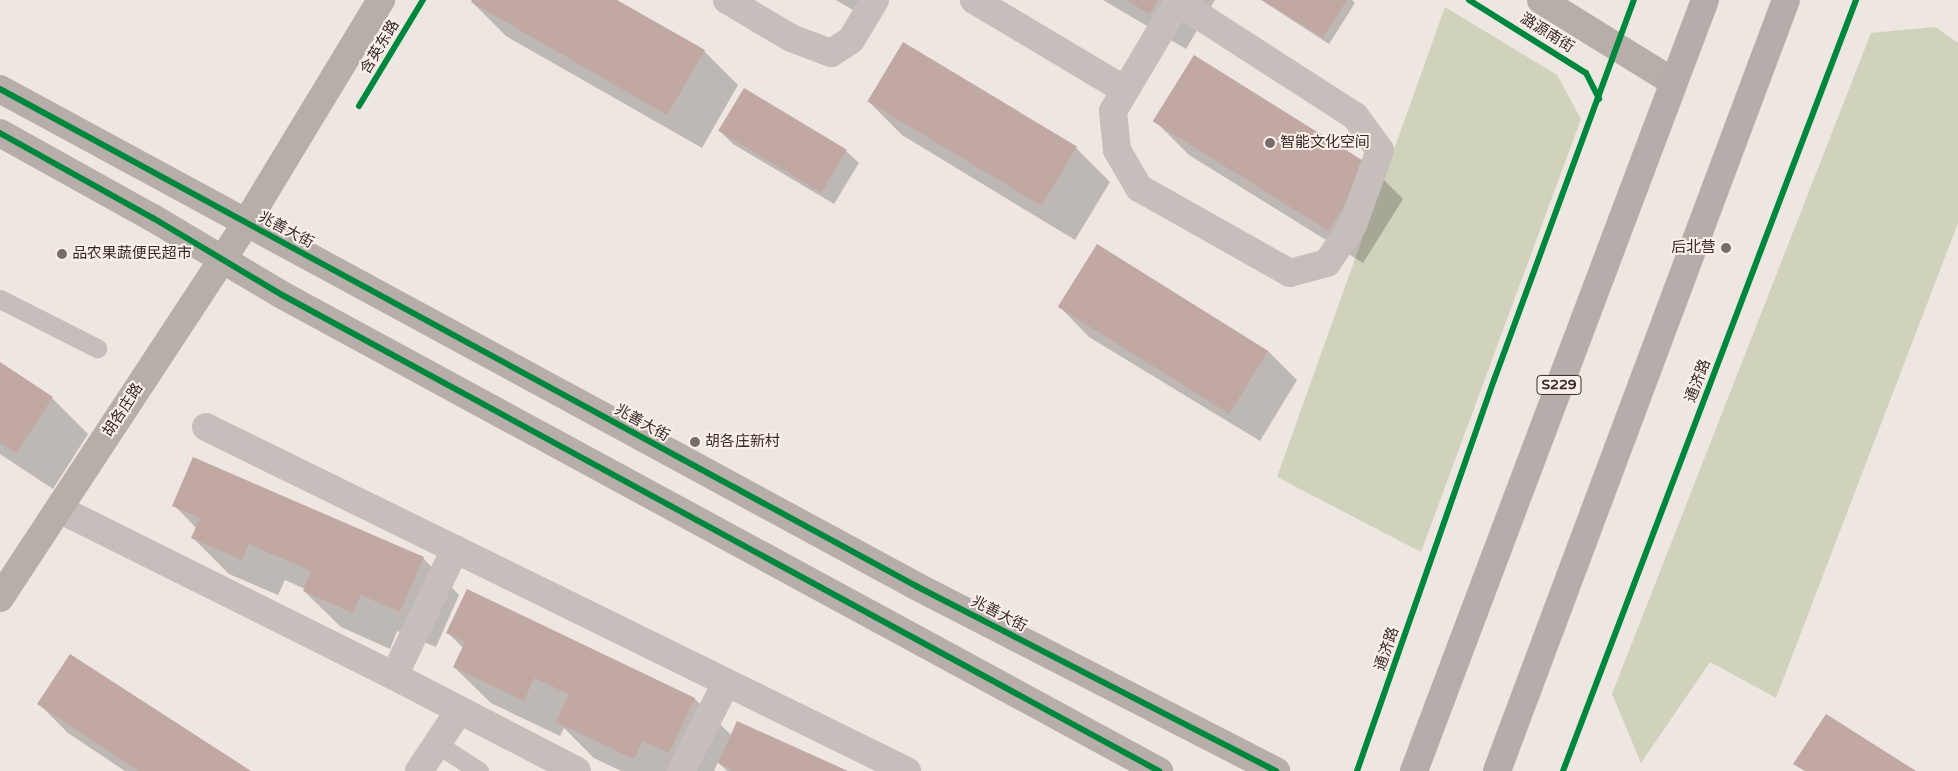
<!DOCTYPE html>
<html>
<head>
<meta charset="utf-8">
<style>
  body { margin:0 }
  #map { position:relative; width:1958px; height:771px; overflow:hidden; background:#ede6e1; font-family:"Varela Round","Noto Sans SC",sans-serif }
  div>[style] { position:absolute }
  .green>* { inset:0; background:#d0d2bb }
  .shadow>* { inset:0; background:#0003 }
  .building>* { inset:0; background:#c1a8a3; transform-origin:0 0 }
  .lane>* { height:19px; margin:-9.5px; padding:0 9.5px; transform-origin:9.5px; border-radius:9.5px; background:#c6beba }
  .street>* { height:28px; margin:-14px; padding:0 14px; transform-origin:14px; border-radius:14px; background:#c6beba }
  .secondary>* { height:28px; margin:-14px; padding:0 14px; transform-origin:14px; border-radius:14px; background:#b7aeaa }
  .primary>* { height:28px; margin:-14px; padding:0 14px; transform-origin:14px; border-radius:14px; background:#b5ada9 }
  .cycleway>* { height:6px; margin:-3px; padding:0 3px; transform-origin:3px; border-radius:3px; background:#00873e }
  .dots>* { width:14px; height:14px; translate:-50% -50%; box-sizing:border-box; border:2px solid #faf0e9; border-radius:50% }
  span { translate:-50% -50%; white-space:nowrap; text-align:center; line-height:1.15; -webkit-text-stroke:4px #faf0e9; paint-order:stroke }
  .shield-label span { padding:1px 4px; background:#faf0e9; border:1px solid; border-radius:4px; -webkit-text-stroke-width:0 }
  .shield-label { font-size:14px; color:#372b28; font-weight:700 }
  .street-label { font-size:15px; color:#372b28 }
  .poi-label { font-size:15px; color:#372b28 }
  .left { translate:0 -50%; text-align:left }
  .right { translate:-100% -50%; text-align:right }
</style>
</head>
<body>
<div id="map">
  <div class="green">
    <i style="clip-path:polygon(1445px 7px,1557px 75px,1581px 119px,1421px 552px,1277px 477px)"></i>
    <i style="clip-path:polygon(1935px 27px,1958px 43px,1958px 223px,1776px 698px,1710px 662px,1641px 763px,1612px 694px,1871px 33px)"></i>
  </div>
  <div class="shadow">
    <i style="clip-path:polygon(473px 0,615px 0,704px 51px,738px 85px,702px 148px,506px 36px,472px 2px)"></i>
    <i style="clip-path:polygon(836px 0,879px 0,868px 19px)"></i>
    <i style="clip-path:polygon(1103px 0,1215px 0,1186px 49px)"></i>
    <i style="clip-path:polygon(1261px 0,1352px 0,1355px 3px,1329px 44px)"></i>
    <i style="clip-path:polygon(868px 101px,1076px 148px,1110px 182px,1075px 240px,902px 135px)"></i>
    <i style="clip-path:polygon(1155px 121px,1369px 165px,1403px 199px,1363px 263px,1189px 155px)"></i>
    <i style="clip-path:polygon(720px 131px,846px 151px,859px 163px,834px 204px,733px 144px)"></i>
    <i style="clip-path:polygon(1060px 307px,1268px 351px,1297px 380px,1260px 441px,1089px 337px)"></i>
    <i style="clip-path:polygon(0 363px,52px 398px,88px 434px,53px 489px,0 454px)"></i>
    <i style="clip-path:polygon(174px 505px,423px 558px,459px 595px,436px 647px,397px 631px,390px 649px,341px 627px,304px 591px,305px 589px,285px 580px,278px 595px,229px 574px,192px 537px,196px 528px)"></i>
    <i style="clip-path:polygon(448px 633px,695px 699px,732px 736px,845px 771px,727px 771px,718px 762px,714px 771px,621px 771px,594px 758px,564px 728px,560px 736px,491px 703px,454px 667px,463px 648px)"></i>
    <i style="clip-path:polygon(39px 704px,248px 771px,125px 771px,68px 733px)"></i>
  </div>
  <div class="building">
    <i style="clip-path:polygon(472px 0,617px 0,705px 50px,667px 115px,471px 2px)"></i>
    <i style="clip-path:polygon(1126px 0,1158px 0,1150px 14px)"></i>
    <i style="clip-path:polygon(1262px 0,1347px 0,1323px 38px)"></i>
    <i style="left:903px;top:42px;width:203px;height:69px;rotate:31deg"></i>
    <i style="left:1194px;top:55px;width:207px;height:78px;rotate:32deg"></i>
    <i style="left:744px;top:88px;width:120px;height:50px;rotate:31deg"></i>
    <i style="left:1097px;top:244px;width:202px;height:74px;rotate:32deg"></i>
    <i style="clip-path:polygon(0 362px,53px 397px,16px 453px,0 443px)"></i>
    <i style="clip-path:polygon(193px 457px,424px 557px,400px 612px,361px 595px,353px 613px,303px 591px,311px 571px,249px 544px,242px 560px,191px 538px,200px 518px,172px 506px)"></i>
    <i style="clip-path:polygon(467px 589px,695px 698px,669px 753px,643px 741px,634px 759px,556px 722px,569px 694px,534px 678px,524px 701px,453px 667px,465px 642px,446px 633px)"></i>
    <i style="clip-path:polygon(70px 654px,251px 771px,139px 771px,37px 704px)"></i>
    <i style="clip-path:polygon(1826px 714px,1916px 771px,1805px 771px,1793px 764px)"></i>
    <i style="clip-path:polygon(737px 721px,848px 771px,733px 771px,718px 763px)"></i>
  </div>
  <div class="lane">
    <i style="left:0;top:299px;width:109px;rotate:26.8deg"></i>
    <i style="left:437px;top:744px;width:50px;rotate:32.7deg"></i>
  </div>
  <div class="street">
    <i style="left:727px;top:0;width:74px;rotate:30.7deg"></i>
    <i style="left:791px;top:38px;width:43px;rotate:20.6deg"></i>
    <i style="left:831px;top:53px;width:24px;rotate:-33deg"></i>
    <i style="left:851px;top:40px;width:47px;rotate:-59deg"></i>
    <i style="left:974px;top:0;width:176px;rotate:30.8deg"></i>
    <i style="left:1178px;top:2px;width:211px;rotate:32.8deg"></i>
    <i style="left:1355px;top:116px;width:42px;rotate:53.7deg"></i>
    <i style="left:1380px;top:150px;width:80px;rotate:109.8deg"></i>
    <i style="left:1353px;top:225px;width:46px;rotate:124.4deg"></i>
    <i style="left:1327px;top:263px;width:38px;rotate:165deg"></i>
    <i style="left:1290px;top:273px;width:173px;rotate:-150.6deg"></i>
    <i style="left:1139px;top:188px;width:44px;rotate:-120.1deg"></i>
    <i style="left:1117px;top:150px;width:39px;rotate:-96deg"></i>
    <i style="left:1113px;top:111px;width:100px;rotate:-59.3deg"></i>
    <i style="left:1164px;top:25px;width:27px;rotate:-59deg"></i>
    <i style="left:1178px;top:2px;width:2px;rotate:-63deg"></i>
    <i style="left:206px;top:427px;width:781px;rotate:26.14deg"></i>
    <i style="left:59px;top:509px;width:374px;rotate:26.5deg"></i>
    <i style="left:394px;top:676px;width:206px;rotate:27.4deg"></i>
    <i style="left:394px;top:676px;width:141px;rotate:-64.3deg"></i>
    <i style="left:419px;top:771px;width:72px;rotate:-56.3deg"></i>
    <i style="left:681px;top:771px;width:99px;rotate:-62.9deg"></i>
  </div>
  <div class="secondary">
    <i style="left:1541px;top:0;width:155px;rotate:31.8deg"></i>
    <i style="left:0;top:89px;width:1042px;rotate:28.48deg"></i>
    <i style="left:916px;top:586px;width:405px;rotate:27.2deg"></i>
    <i style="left:0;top:133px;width:175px;rotate:29.1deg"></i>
    <i style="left:153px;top:218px;width:152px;rotate:30.8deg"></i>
    <i style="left:284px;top:296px;width:996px;rotate:28.5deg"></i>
    <i style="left:0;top:598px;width:448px;rotate:-56.7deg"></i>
    <i style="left:246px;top:223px;width:261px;rotate:-58.8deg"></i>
  </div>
  <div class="primary">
    <i style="left:1414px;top:771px;width:824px;rotate:-69.32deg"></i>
    <i style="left:1497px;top:771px;width:823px;rotate:-69.45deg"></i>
  </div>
  <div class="cycleway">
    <i style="left:1469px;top:0;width:138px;rotate:32deg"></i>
    <i style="left:1586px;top:73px;width:29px;rotate:63deg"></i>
    <i style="left:0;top:89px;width:1042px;rotate:28.48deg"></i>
    <i style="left:916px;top:586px;width:405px;rotate:27.2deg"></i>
    <i style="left:359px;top:106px;width:124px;rotate:-58.9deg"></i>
    <i style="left:0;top:133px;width:175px;rotate:29.1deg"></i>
    <i style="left:153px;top:218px;width:152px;rotate:30.8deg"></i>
    <i style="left:284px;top:296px;width:996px;rotate:28.5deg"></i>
    <i style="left:1357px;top:771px;width:414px;rotate:-70.7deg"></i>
    <i style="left:1494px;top:380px;width:405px;rotate:-69.8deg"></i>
    <i style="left:1563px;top:771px;width:825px;rotate:-69.19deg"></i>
  </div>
  <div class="dots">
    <i style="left:1270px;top:143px;background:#776c69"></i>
    <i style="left:1726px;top:248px;background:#776c69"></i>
    <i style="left:62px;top:254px;background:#776c69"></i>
    <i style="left:695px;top:442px;background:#776c69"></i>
  </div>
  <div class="shield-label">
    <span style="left:1559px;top:385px">S229</span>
  </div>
  <div class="street-label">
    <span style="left:1547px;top:33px;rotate:32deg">潞源南街</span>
    <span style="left:380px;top:47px;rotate:-59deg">含英东路</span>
    <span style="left:286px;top:230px;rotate:28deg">兆善大街</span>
    <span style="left:1698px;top:381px;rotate:-69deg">通济路</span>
    <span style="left:123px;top:410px;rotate:-57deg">胡各庄路</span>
    <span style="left:642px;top:423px;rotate:29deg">兆善大街</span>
    <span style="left:999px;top:614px;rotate:27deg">兆善大街</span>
    <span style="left:1387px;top:649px;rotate:-71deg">通济路</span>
  </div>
  <div class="poi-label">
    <span class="left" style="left:1280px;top:143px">智能文化空间</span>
    <span class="right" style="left:1716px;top:248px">后北营</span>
    <span class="left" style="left:72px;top:254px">品农果蔬便民超市</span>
    <span class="left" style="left:705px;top:442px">胡各庄新村</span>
  </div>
</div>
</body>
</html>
